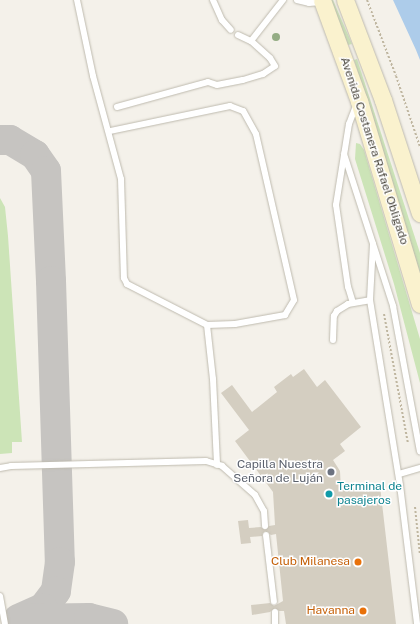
<!DOCTYPE html>
<html>
<head>
<meta charset="utf-8">
<style>
  body { margin:0 }
  #map { position:relative; width:420px; height:624px; overflow:hidden; background:#f4f1ea; font-family:"Public Sans",sans-serif }
  div>[style] { position:absolute }
  .green>* { inset:0; background:#cce4b7 }
  .water>* { inset:0; background:#adccea }
  .taxiway>* { height:30px; margin:-15px; padding:0 15px; transform-origin:15px; border-radius:15px; background:#c6c4c1 }
  .building>* { inset:0; background:#d4cec1 }
  .path>* { height:2px; margin-top:-1px; transform-origin:0; background:repeating-linear-gradient(90deg,#bfb6a0 0 2px,transparent 0 4px) }
  .roads { filter:drop-shadow(0 0 1px #bebaae) drop-shadow(0 0 1px #bebaae) }
  .service>* { height:6px; margin:-3px; padding:0 3px; transform-origin:3px; border-radius:3px; background:#fff }
  .secondary>* { height:17px; margin:-8.5px; padding:0 8.5px; transform-origin:8.5px; border-radius:8.5px; background:#faf2ce }
  .trees>* { width:8px; height:8px; margin:-4px; border-radius:50%; background:#94ac84 }
  .dots>* { width:11px; height:11px; translate:-50% -50%; box-sizing:border-box; border:2px solid #fff; border-radius:50% }
  span { translate:-50% -50%; white-space:nowrap; text-align:center; line-height:1.15; -webkit-text-stroke:3px #fff; paint-order:stroke }
  .street-label { font-size:12px; color:#474339 }
  .worship-label { font-size:12px; color:#5b616d }
  .right { translate:-100% -50%; text-align:right }
  .culture-label { font-size:12px; color:#0d838f }
  .left { translate:0 -50%; text-align:left }
  .food-label { font-size:12px; color:#c56008 }
</style>
</head>
<body>
<div id="map">
  <div class="green">
    <i style="clip-path:polygon(330px 0,333px 0,352px 44px,348px 45px)"></i>
    <i style="clip-path:polygon(357px 59px,420px 253px,420px 273px,354px 60px)"></i>
    <i style="clip-path:polygon(356px 143px,360px 144px,364px 150px,420px 339px,420px 383px,394px 284px,355px 159px)"></i>
    <i style="clip-path:polygon(0 198px,5px 207px,8px 236px,22px 442px,12px 442px,12px 453px,0 454px)"></i>
  </div>
  <div class="water">
    <i style="clip-path:polygon(393px 0,420px 0,420px 60px,416px 50px)"></i>
  </div>
  <div class="taxiway">
    <i style="left:0;top:140px;width:10px"></i>
    <i style="left:10px;top:140px;width:29px;rotate:31deg"></i>
    <i style="left:35px;top:155px;width:19px;rotate:55deg"></i>
    <i style="left:46px;top:171px;width:110px;rotate:87.4deg"></i>
    <i style="left:51px;top:281px;width:281px;rotate:88.2deg"></i>
    <i style="left:60px;top:562px;width:29px;rotate:98deg"></i>
    <i style="left:56px;top:591px;width:21px;rotate:127deg"></i>
    <i style="left:43px;top:608px;width:27px;rotate:156deg"></i>
    <i style="left:20px;top:619px;width:69px;rotate:-0.8deg"></i>
    <i style="left:89px;top:618px;width:25px;rotate:14deg"></i>
  </div>
  <div class="building">
    <i style="clip-path:polygon(304px 369px,317px 387px,325px 380px,361px 427px,340px 444px,345px 451px,333px 460px,340px 471px,341px 490px,380px 486px,396px 624px,286px 624px,284px 611px,279px 611px,275px 608px,270px 612px,252px 615px,251px 605px,270px 603px,274px 606px,283px 601px,276px 534px,271px 535px,265px 531px,262px 536px,250px 537px,251px 543px,241px 544px,238px 521px,248px 520px,249px 528px,261px 527px,265px 530px,269px 526px,275px 525px,273px 492px,235px 441px,249px 430px,221px 393px,232px 385px,252px 412px,277px 392px,274px 387px,291px 374px,293px 377px)"></i>
  </div>
  <div class="path">
    <i style="left:367px;top:0;width:81px;rotate:69.1deg"></i>
    <i style="left:396px;top:76px;width:75px;rotate:71.3deg"></i>
    <i style="left:384px;top:314px;width:132px;rotate:79.5deg"></i>
    <i style="left:415px;top:507px;width:48px;rotate:84.1deg"></i>
  </div>
  <div class="roads">
    <div class="service">
      <i style="left:77px;top:0;width:78px;rotate:78.1deg"></i>
      <i style="left:93px;top:76px;width:107px;rotate:74.8deg"></i>
      <i style="left:121px;top:179px;width:99px;rotate:88.3deg"></i>
      <i style="left:124px;top:278px;width:7px;rotate:63deg"></i>
      <i style="left:127px;top:284px;width:90px;rotate:27.1deg"></i>
      <i style="left:207px;top:325px;width:28px;rotate:-2deg"></i>
      <i style="left:235px;top:324px;width:51px;rotate:-10.2deg"></i>
      <i style="left:285px;top:315px;width:17px;rotate:-59deg"></i>
      <i style="left:294px;top:300px;width:170px;rotate:-102.9deg"></i>
      <i style="left:256px;top:134px;width:26px;rotate:-119deg"></i>
      <i style="left:243px;top:111px;width:14px;rotate:-159deg"></i>
      <i style="left:230px;top:106px;width:123px;rotate:168.2deg"></i>
      <i style="left:213px;top:0;width:22px;rotate:66deg"></i>
      <i style="left:222px;top:20px;width:13px;rotate:48deg"></i>
      <i style="left:297px;top:0;width:12px;rotate:14deg"></i>
      <i style="left:309px;top:3px;width:12px;rotate:-5deg"></i>
      <i style="left:238px;top:35px;width:14px;rotate:25deg"></i>
      <i style="left:117px;top:107px;width:94px;rotate:-15.4deg"></i>
      <i style="left:208px;top:82px;width:9px;rotate:18deg"></i>
      <i style="left:217px;top:85px;width:26px;rotate:-11deg"></i>
      <i style="left:243px;top:80px;width:21px;rotate:-17deg"></i>
      <i style="left:263px;top:74px;width:14px;rotate:-34deg"></i>
      <i style="left:275px;top:66px;width:9px;rotate:-122deg"></i>
      <i style="left:270px;top:58px;width:25px;rotate:-138deg"></i>
      <i style="left:251px;top:41px;width:52px;rotate:-52deg"></i>
      <i style="left:344px;top:154px;width:160px;rotate:72.1deg"></i>
      <i style="left:393px;top:306px;width:148px;rotate:79.5deg"></i>
      <i style="left:373px;top:244px;width:56px;rotate:93.1deg"></i>
      <i style="left:370px;top:300px;width:187px;rotate:80.8deg"></i>
      <i style="left:400px;top:485px;width:140px;rotate:83deg"></i>
      <i style="left:353px;top:303px;width:17px;rotate:-107deg"></i>
      <i style="left:348px;top:287px;width:83px;rotate:-98.3deg"></i>
      <i style="left:336px;top:205px;width:82px;rotate:-80.9deg"></i>
      <i style="left:349px;top:124px;width:19px;rotate:-69deg"></i>
      <i style="left:207px;top:325px;width:54px;rotate:83.7deg"></i>
      <i style="left:213px;top:379px;width:86px;rotate:87.3deg"></i>
      <i style="left:333px;top:340px;width:24px;rotate:-88deg"></i>
      <i style="left:334px;top:316px;width:6px;rotate:-59deg"></i>
      <i style="left:337px;top:311px;width:13px;rotate:-32deg"></i>
      <i style="left:348px;top:304px;width:22px;rotate:-10deg"></i>
      <i style="left:0;top:468px;width:11px;rotate:-10deg"></i>
      <i style="left:11px;top:466px;width:195px;rotate:-1.5deg"></i>
      <i style="left:206px;top:461px;width:17px;rotate:17deg"></i>
      <i style="left:222px;top:466px;width:44px;rotate:41.3deg"></i>
      <i style="left:255px;top:495px;width:18px;rotate:61deg"></i>
      <i style="left:264px;top:511px;width:15px;rotate:86deg"></i>
      <i style="left:399px;top:474px;width:22px;rotate:-16deg"></i>
      <i style="left:266px;top:535px;width:67px;rotate:83.2deg"></i>
      <i style="left:0;top:596px;width:28px;rotate:80deg"></i>
      <i style="left:275px;top:624px;width:12px;rotate:-90deg"></i>
    </div>
    <div class="secondary">
      <i style="left:322px;top:0;width:108px;rotate:69.9deg"></i>
      <i style="left:359px;top:101px;width:212px;rotate:73.3deg"></i>
      <i style="left:345px;top:0;width:107px;rotate:69.2deg"></i>
      <i style="left:383px;top:100px;width:119px;rotate:71.9deg"></i>
    </div>
  </div>
  <div class="trees">
    <i style="left:276px;top:37px"></i>
  </div>
  <div class="dots">
    <i style="left:331px;top:472px;background:#6b7280"></i>
    <i style="left:329px;top:494px;background:#0f9aa8"></i>
    <i style="left:358px;top:562px;background:#e8710a"></i>
    <i style="left:363px;top:611px;background:#e8710a"></i>
  </div>
  <div class="street-label">
    <span style="left:374px;top:151px;rotate:72deg">Avenida Costanera Rafael Obligado</span>
  </div>
  <div class="worship-label">
    <span class="right" style="left:323px;top:472px">Capilla Nuestra<br>Señora de Luján</span>
  </div>
  <div class="culture-label">
    <span class="left" style="left:337px;top:494px">Terminal de<br>pasajeros</span>
  </div>
  <div class="food-label">
    <span class="right" style="left:350px;top:562px">Club Milanesa</span>
    <span class="right" style="left:355px;top:611px">Havanna</span>
  </div>
</div>
</body>
</html>
